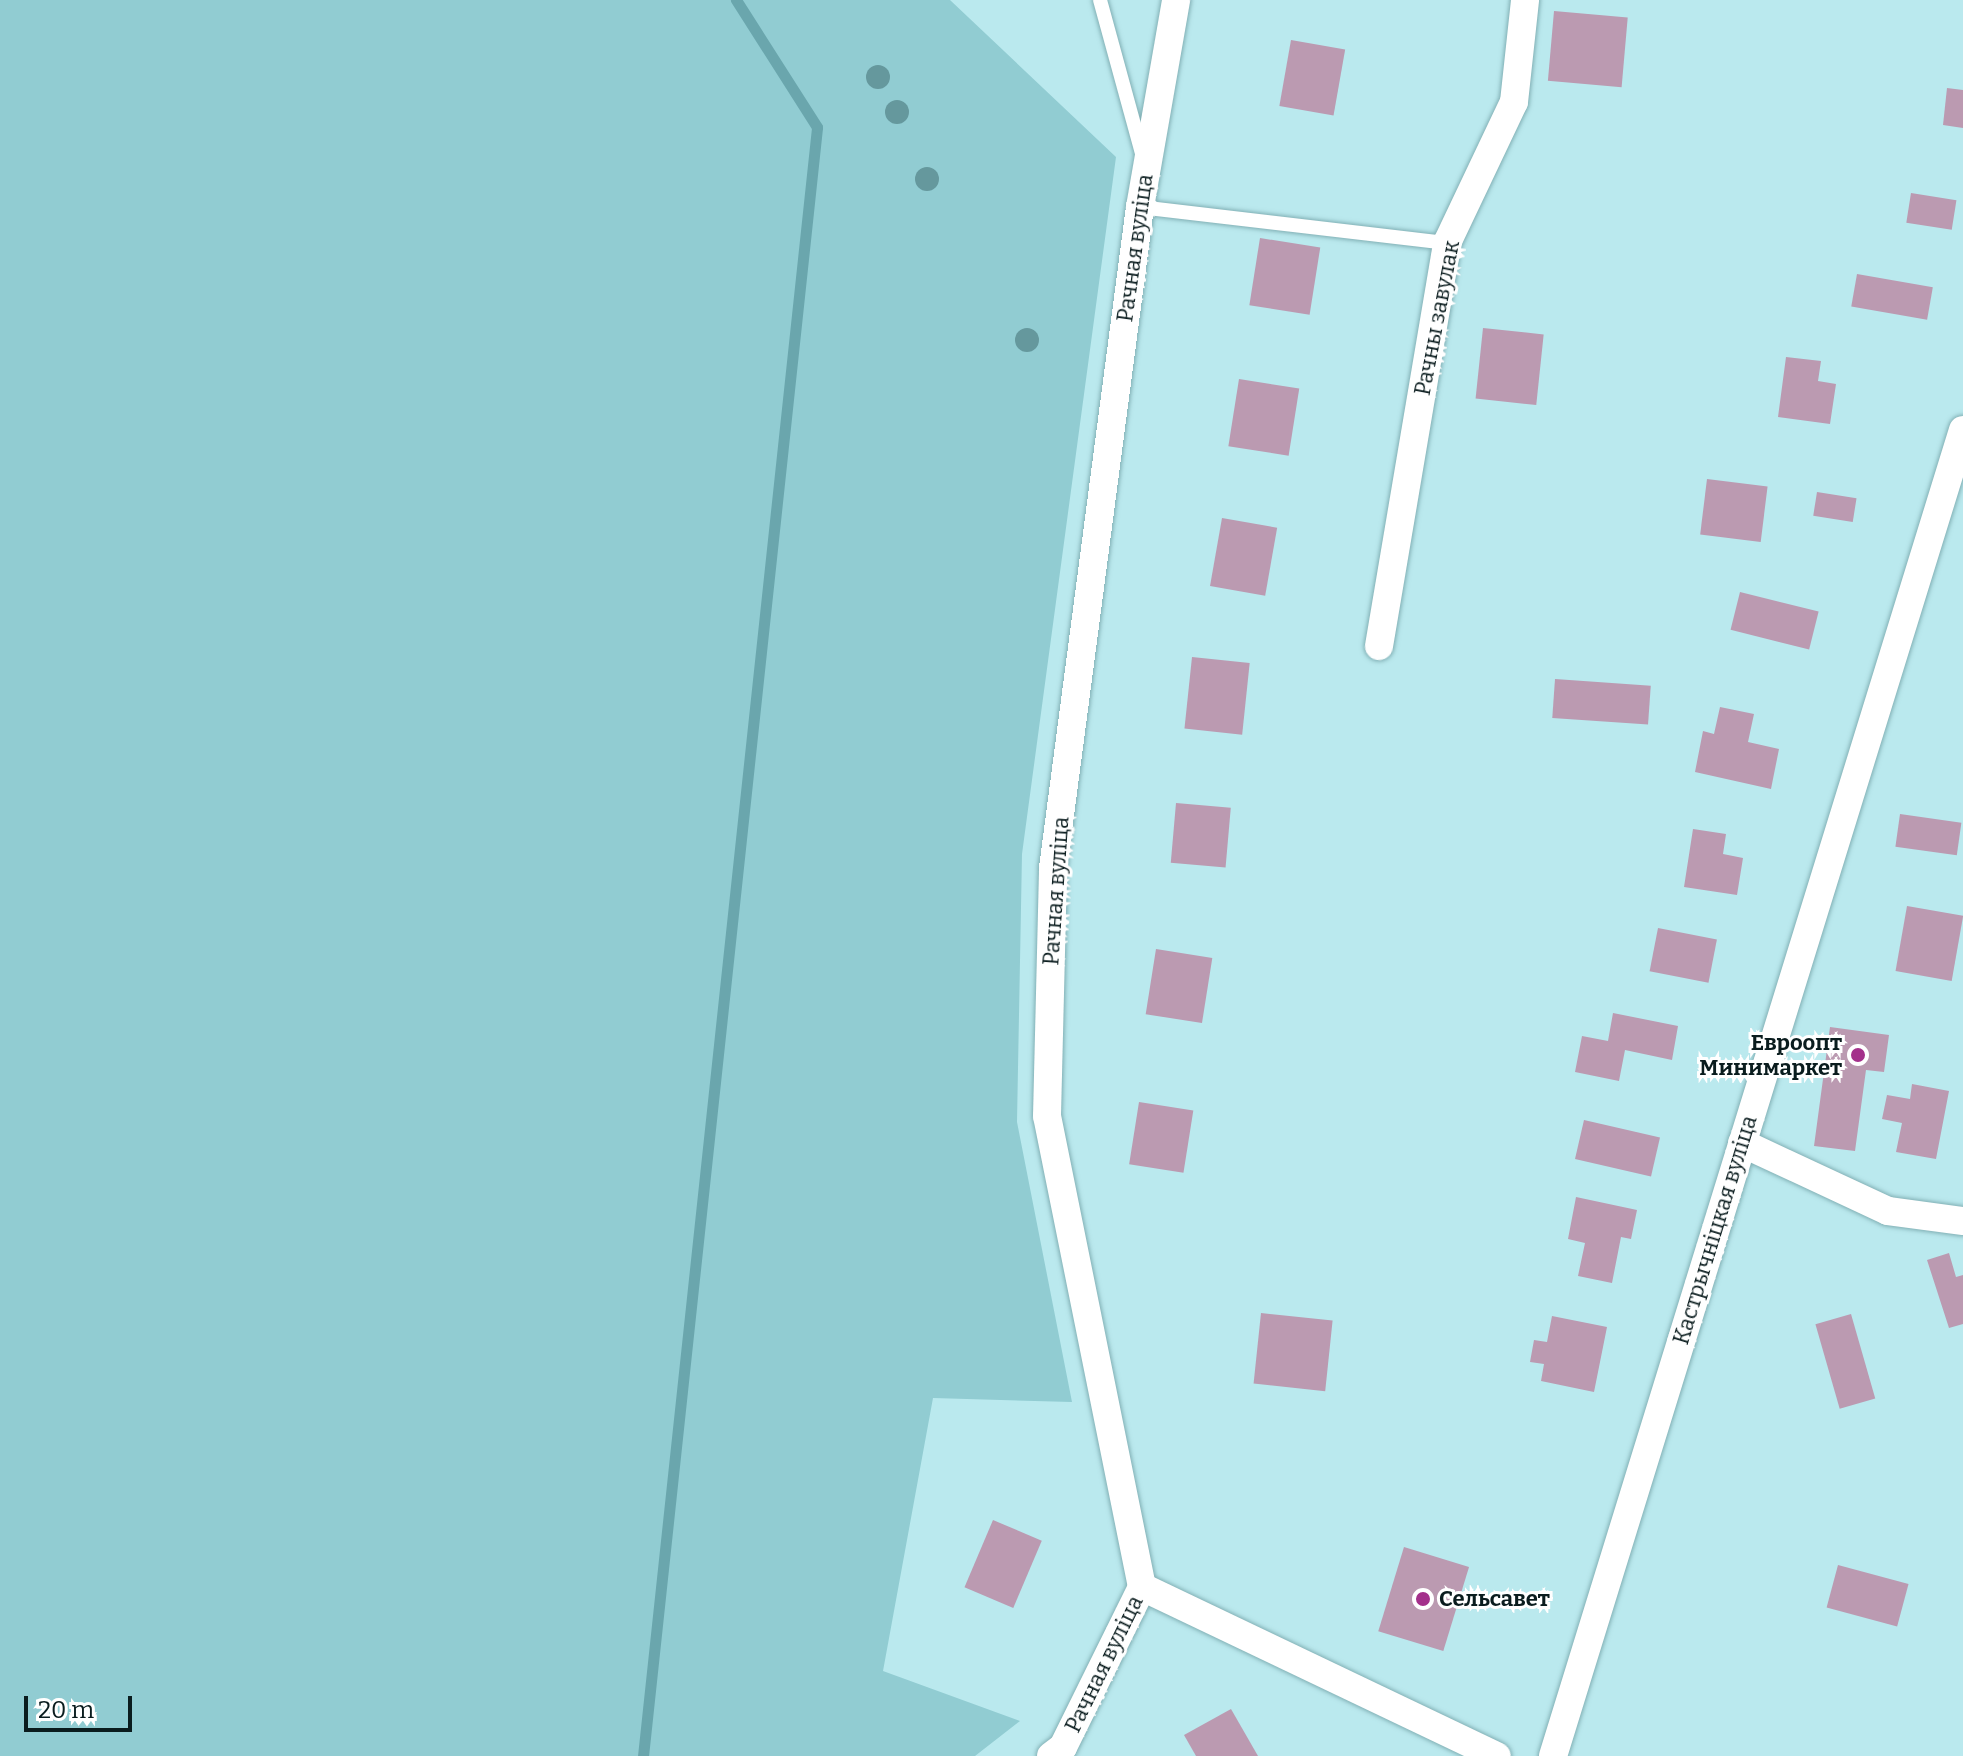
<!DOCTYPE html>
<html>
<head>
<meta charset="utf-8">
<style>
  body { margin:0 }
  #map { position:relative; width:1963px; height:1756px; overflow:hidden; background:#bae9ee; font-family:Bitter,serif }
  div>[style] { position:absolute }
  .green>* { inset:0; background:#91ccd2 }
  .stream>* { height:11px; margin:-5.5px; padding:0 5.5px; transform-origin:5.5px; border-radius:5.5px; background:#6aa6ad }
  .building>* { inset:0; background:#bb9ab1; transform-origin:0 0 }
  .roads { filter:drop-shadow(0 0 2px #82b0b5) drop-shadow(0 0 2px #82b0b5) }
  .service>* { height:14px; margin:-7px; padding:0 7px; transform-origin:7px; border-radius:7px; background:#fff }
  .minor>* { height:28px; margin:-14px; padding:0 14px; transform-origin:14px; border-radius:14px; background:#fff }
  .trees>* { width:24px; height:24px; margin:-12px; border-radius:50%; background:#65989d }
  .dots>* { width:22px; height:22px; translate:-50% -50%; box-sizing:border-box; border:4px solid #fff; border-radius:50% }
  span { translate:-50% -50%; white-space:nowrap; text-align:center; line-height:1.15; -webkit-text-stroke:6px #fff; paint-order:stroke }
  .street-label { font-size:22px; color:#0a1c1e }
  .poi-label { font-size:22px; color:#0a1c1e; font-weight:700 }
  .right { translate:-100% -50%; text-align:right }
  .left { translate:0 -50%; text-align:left }
  .scale { position:absolute; left:24px; top:1696px; width:108px; height:36px; box-sizing:border-box; border:4px solid #0a1c1e; border-top:0; padding-left:10px; font-size:24px; line-height:28px; white-space:nowrap; color:#0a1c1e; -webkit-text-stroke:6px #fff; paint-order:stroke }
</style>
</head>
<body>
<div id="map">
  <div class="green">
    <i style="clip-path:polygon(0 0,950px 0,1116px 157px,1022px 854px,1017px 1122px,1072px 1402px,933px 1398px,883px 1671px,1020px 1721px,975px 1756px,0 1756px)"></i>
  </div>
  <div class="stream">
    <i style="left:643px;top:1756px;width:1638px;rotate:-83.9deg"></i>
    <i style="left:817px;top:127px;width:151px;rotate:-122.5deg"></i>
  </div>
  <div class="building">
    <i style="left:1554px;top:11px;width:74px;height:70px;rotate:5deg"></i>
    <i style="left:1291px;top:40px;width:55px;height:67px;rotate:10deg"></i>
    <i style="clip-path:polygon(1947px 88px,1963px 90px,1963px 128px,1943px 125px)"></i>
    <i style="left:1911px;top:193px;width:46px;height:30px;rotate:9deg"></i>
    <i style="left:1260px;top:238px;width:61px;height:68px;rotate:9deg"></i>
    <i style="left:1857px;top:274px;width:77px;height:33px;rotate:10deg"></i>
    <i style="left:1483px;top:328px;width:61px;height:71px;rotate:6deg"></i>
    <i style="clip-path:polygon(1786px 357px,1821px 361px,1818px 381px,1836px 384px,1830px 424px,1778px 417px)"></i>
    <i style="left:1239px;top:379px;width:61px;height:68px;rotate:9deg"></i>
    <i style="left:1707px;top:479px;width:61px;height:56px;rotate:7deg"></i>
    <i style="left:1817px;top:492px;width:40px;height:24px;rotate:9deg"></i>
    <i style="left:1222px;top:518px;width:56px;height:69px;rotate:10deg"></i>
    <i style="left:1740px;top:592px;width:81px;height:39px;rotate:14deg"></i>
    <i style="left:1192px;top:657px;width:58px;height:72px;rotate:6deg"></i>
    <i style="left:1555px;top:679px;width:96px;height:39px;rotate:4deg"></i>
    <i style="clip-path:polygon(1720px 707px,1754px 714px,1748px 742px,1779px 749px,1771px 789px,1695px 772px,1703px 731px,1714px 734px)"></i>
    <i style="left:1176px;top:803px;width:55px;height:60px;rotate:5deg"></i>
    <i style="left:1900px;top:814px;width:62px;height:33px;rotate:8deg"></i>
    <i style="clip-path:polygon(1693px 829px,1726px 834px,1723px 854px,1743px 858px,1737px 895px,1684px 887px)"></i>
    <i style="left:1907px;top:906px;width:57px;height:66px;rotate:10deg"></i>
    <i style="left:1658px;top:928px;width:60px;height:44px;rotate:11deg"></i>
    <i style="left:1156px;top:949px;width:57px;height:66px;rotate:9deg"></i>
    <i style="clip-path:polygon(1613px 1013px,1678px 1026px,1672px 1060px,1625px 1050px,1619px 1081px,1575px 1072px,1582px 1036px,1608px 1041px)"></i>
    <i style="clip-path:polygon(1830px 1027px,1889px 1035px,1884px 1072px,1866px 1070px,1855px 1151px,1814px 1146px)"></i>
    <i style="clip-path:polygon(1912px 1084px,1949px 1091px,1936px 1159px,1896px 1152px,1902px 1123px,1882px 1119px,1887px 1095px,1910px 1099px)"></i>
    <i style="left:1139px;top:1102px;width:55px;height:63px;rotate:9deg"></i>
    <i style="left:1584px;top:1120px;width:78px;height:40px;rotate:13deg"></i>
    <i style="clip-path:polygon(1576px 1197px,1637px 1210px,1631px 1239px,1621px 1237px,1612px 1283px,1578px 1276px,1585px 1243px,1568px 1239px)"></i>
    <i style="clip-path:polygon(1949px 1253px,1956px 1277px,1963px 1275px,1963px 1324px,1949px 1328px,1927px 1260px)"></i>
    <i style="left:1261px;top:1313px;width:72px;height:71px;rotate:6deg"></i>
    <i style="left:1851px;top:1314px;width:88px;height:37px;rotate:74deg"></i>
    <i style="clip-path:polygon(1552px 1316px,1607px 1327px,1594px 1392px,1541px 1381px,1544px 1364px,1530px 1362px,1534px 1340px,1547px 1342px)"></i>
    <i style="left:993px;top:1520px;width:53px;height:73px;rotate:23deg"></i>
    <i style="left:1404px;top:1547px;width:68px;height:88px;rotate:17deg"></i>
    <i style="left:1838px;top:1565px;width:73px;height:44px;rotate:15deg"></i>
    <i style="clip-path:polygon(1231px 1709px,1258px 1756px,1196px 1756px,1184px 1735px)"></i>
  </div>
  <div class="roads">
    <div class="service">
      <i style="left:1100px;top:0;width:163px;rotate:74.7deg"></i>
      <i style="left:1140px;top:207px;width:309px;rotate:6.7deg"></i>
    </div>
    <div class="minor">
      <i style="left:1379px;top:646px;width:409px;rotate:-80.4deg"></i>
      <i style="left:1447px;top:243px;width:156px;rotate:-64.6deg"></i>
      <i style="left:1514px;top:102px;width:103px;rotate:-83.8deg"></i>
      <i style="left:1742px;top:1143px;width:161px;rotate:25deg"></i>
      <i style="left:1888px;top:1211px;width:76px;rotate:7.6deg"></i>
      <i style="left:1142px;top:1587px;width:393px;rotate:25.5deg"></i>
      <i style="left:1051px;top:1756px;width:15px;rotate:-37deg"></i>
      <i style="left:1063px;top:1747px;width:178px;rotate:-63.7deg"></i>
      <i style="left:1142px;top:1587px;width:480px;rotate:-101.4deg"></i>
      <i style="left:1047px;top:1116px;width:248px;rotate:-88.6deg"></i>
      <i style="left:1053px;top:868px;width:667px;rotate:-82.5deg"></i>
      <i style="left:1140px;top:207px;width:210px;rotate:-80.1deg"></i>
      <i style="left:1553px;top:1756px;width:1388px;rotate:-72.82deg"></i>
    </div>
  </div>
  <div class="trees">
    <i style="left:878px;top:77px"></i>
    <i style="left:897px;top:112px"></i>
    <i style="left:927px;top:179px"></i>
    <i style="left:1027px;top:340px"></i>
  </div>
  <div class="dots">
    <i style="left:1858px;top:1055px;background:#a4308b"></i>
    <i style="left:1423px;top:1599px;background:#a4308b"></i>
  </div>
  <div class="street-label">
    <span style="left:1135px;top:248px;rotate:-82deg">Рачная вуліца</span>
    <span style="left:1437px;top:318px;rotate:-79deg">Рачны завулак</span>
    <span style="left:1056px;top:891px;rotate:-86deg">Рачная вуліца</span>
    <span style="left:1715px;top:1230px;rotate:-73deg">Кастрычніцкая вуліца</span>
    <span style="left:1104px;top:1664px;rotate:-64deg">Рачная вуліца</span>
  </div>
  <div class="poi-label">
    <span class="right" style="left:1842px;top:1055px">Евроопт<br>Минимаркет</span>
    <span class="left" style="left:1439px;top:1599px">Сельсавет</span>
  </div>
  <div class="scale">20 m</div>
</div>
</body>
</html>
